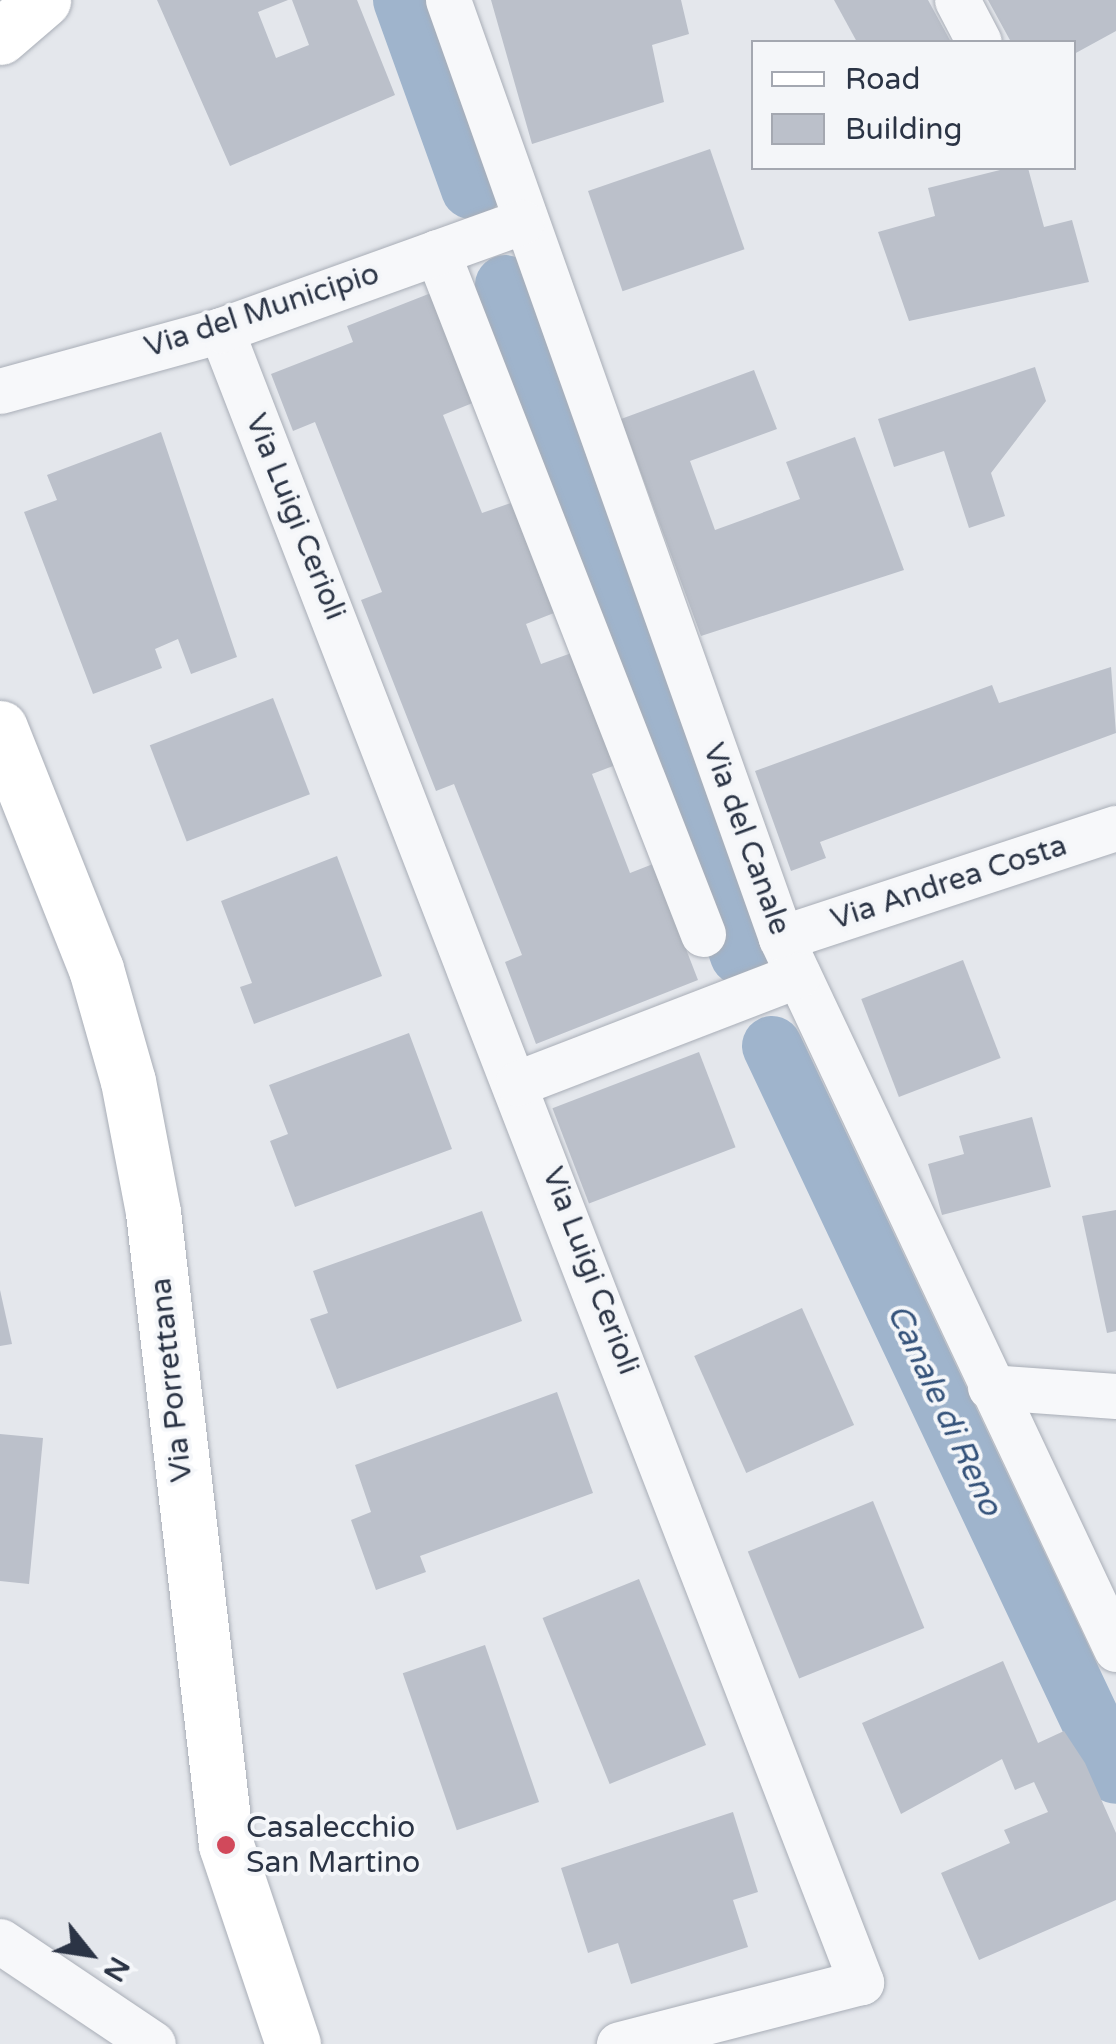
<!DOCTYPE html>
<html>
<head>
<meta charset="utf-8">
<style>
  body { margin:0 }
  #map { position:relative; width:1116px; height:2044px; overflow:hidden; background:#e4e7ec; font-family:"Varela Round",sans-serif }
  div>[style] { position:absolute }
  .canal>* { height:60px; margin:-30px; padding:0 30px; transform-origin:30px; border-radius:30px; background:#9fb4cc }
  .building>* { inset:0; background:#bbc0ca; transform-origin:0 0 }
  .roads { filter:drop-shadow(0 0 2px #a9aeb7) drop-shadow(0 0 2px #a9aeb7) }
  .street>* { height:45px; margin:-22.5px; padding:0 22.5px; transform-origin:22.5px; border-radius:22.5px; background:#f7f8fa }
  .primary>* { height:55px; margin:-27.5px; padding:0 27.5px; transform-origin:27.5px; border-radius:27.5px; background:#fff }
  .dots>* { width:28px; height:28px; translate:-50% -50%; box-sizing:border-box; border:5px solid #f4f6f9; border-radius:50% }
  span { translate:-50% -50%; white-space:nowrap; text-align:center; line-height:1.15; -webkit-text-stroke:8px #f4f6f9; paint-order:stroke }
  .street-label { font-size:30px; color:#2b3445 }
  .poi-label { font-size:30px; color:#2b3445 }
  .left { translate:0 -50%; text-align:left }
  .water-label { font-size:32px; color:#34527a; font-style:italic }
  .legend { position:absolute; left:751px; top:40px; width:325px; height:130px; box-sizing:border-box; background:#f4f6f9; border:2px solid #a4a8b1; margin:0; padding:12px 18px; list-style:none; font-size:30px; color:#2b3445 }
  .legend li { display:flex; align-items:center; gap:20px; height:50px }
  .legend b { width:50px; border:2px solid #a4a8b1 }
  .north { position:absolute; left:40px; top:1904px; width:100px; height:100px; -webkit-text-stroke:8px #f4f6f9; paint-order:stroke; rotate:120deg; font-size:28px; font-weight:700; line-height:40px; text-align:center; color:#2b3445 }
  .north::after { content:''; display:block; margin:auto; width:35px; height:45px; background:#2b3445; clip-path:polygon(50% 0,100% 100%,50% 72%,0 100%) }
</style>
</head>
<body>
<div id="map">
  <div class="canal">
    <i style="left:403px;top:0;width:201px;rotate:70.2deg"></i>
    <i style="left:505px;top:285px;width:710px;rotate:70.67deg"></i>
    <i style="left:772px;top:1046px;width:805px;rotate:64.71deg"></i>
  </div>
  <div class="building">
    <i style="clip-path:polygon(157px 0,288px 0,258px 12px,276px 58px,309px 45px,292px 0,357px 0,395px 95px,230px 166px)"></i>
    <i style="clip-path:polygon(491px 0,681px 0,689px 34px,652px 45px,664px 102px,532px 144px)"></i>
    <i style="clip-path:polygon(834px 0,928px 0,951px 42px,857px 42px)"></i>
    <i style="clip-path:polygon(988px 0,1116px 0,1116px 31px,1074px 54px,1074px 42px,1011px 42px)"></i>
    <i style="left:710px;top:149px;width:106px;height:129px;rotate:71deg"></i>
    <i style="clip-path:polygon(1008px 168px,1028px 168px,1044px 227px,1072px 220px,1089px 282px,909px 321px,878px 232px,935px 216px,928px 188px)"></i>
    <i style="clip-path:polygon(431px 293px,475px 402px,443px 415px,482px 513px,511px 503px,554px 613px,526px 624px,541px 664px,577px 651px,621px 763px,592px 774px,630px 873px,653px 864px,698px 980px,536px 1044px,505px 962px,522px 955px,454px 784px,436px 791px,361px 600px,382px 592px,315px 422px,293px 431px,271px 374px,353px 342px,347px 326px)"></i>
    <i style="clip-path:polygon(1035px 367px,1046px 401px,991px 473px,1005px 516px,969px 528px,944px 451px,894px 467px,878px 419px)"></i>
    <i style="clip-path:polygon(754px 370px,777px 429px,690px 461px,715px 530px,800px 499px,786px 462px,855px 437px,904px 570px,701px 636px,621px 419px)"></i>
    <i style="clip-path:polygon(161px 432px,237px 657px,191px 674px,178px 639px,155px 649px,162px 668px,93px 694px,24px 512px,57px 500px,47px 475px)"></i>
    <i style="clip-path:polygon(1111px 667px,1116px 733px,820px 842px,826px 858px,791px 871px,755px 771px,992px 685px,999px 703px)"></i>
    <i style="left:273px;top:698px;width:103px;height:132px;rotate:69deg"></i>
    <i style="clip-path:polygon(337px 856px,382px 976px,254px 1024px,240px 987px,252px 983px,221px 901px)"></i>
    <i style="left:963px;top:960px;width:105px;height:109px;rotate:69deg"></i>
    <i style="clip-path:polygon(409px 1033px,452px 1149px,295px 1207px,270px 1141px,288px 1134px,269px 1085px)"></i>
    <i style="left:699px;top:1052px;width:102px;height:157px;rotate:69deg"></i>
    <i style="clip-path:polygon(1032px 1117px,1051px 1187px,942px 1215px,928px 1164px,964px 1154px,959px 1136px)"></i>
    <i style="clip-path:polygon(1116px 1210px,1116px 1331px,1107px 1333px,1082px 1216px)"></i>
    <i style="clip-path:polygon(482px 1211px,522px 1321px,337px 1389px,310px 1319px,328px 1313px,313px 1271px)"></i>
    <i style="clip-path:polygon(0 1290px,12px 1344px,0 1346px)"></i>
    <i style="left:802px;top:1308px;width:128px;height:118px;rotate:66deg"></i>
    <i style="clip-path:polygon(557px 1392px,593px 1493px,420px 1556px,426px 1572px,376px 1590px,351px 1520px,371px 1512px,355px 1465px)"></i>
    <i style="clip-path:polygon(0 1434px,43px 1438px,29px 1584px,0 1581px)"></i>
    <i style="left:873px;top:1501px;width:137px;height:135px;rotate:68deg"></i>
    <i style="left:639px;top:1579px;width:179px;height:104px;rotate:68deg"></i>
    <i style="left:485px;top:1645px;width:166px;height:87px;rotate:71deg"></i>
    <i style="clip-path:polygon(1003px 1661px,1038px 1743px,1064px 1731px,1085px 1763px,1116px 1833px,1116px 1900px,979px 1960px,941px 1873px,1010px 1843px,1004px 1830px,1048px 1812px,1034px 1782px,1015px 1790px,1002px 1759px,901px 1814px,862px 1723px)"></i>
    <i style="clip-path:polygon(733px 1812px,758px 1892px,733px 1900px,748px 1947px,631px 1984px,618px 1943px,588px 1953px,561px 1868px)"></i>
  </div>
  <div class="roads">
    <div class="street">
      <i style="left:448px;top:0;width:995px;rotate:70.45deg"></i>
      <i style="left:781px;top:938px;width:786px;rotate:64.77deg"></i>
      <i style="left:957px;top:0;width:47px;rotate:62.4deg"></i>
      <i style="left:437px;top:252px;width:732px;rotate:68.69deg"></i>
      <i style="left:221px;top:330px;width:1772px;rotate:68.82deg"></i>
      <i style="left:861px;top:1982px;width:250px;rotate:165.6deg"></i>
      <i style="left:0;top:391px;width:229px;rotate:-15.4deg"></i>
      <i style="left:221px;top:330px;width:319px;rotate:-19.8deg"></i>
      <i style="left:781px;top:938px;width:353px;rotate:-18.2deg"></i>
      <i style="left:518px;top:1083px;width:300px;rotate:-21.1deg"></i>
      <i style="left:990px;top:1387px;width:126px;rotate:4.1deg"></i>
      <i style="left:0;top:1941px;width:184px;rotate:33.9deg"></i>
    </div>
    <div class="primary">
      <i style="left:0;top:37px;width:57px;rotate:-40.7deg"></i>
      <i style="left:0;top:728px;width:259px;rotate:68.3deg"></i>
      <i style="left:96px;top:969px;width:116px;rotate:74.1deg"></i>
      <i style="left:128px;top:1081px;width:133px;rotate:79.2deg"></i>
      <i style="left:153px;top:1212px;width:637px;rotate:83.42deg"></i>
      <i style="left:226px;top:1845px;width:210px;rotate:71.4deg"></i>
    </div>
  </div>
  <div class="dots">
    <i style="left:226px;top:1845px;background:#d1495b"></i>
  </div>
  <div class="street-label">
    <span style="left:262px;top:311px;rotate:-18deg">Via del Municipio</span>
    <span style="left:295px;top:517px;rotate:68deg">Via Luigi Cerioli</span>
    <span style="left:746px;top:839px;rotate:70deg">Via del Canale</span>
    <span style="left:949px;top:883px;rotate:-18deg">Via Andrea Costa</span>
    <span style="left:590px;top:1271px;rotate:69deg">Via Luigi Cerioli</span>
    <span style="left:172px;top:1380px;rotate:-96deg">Via Porrettana</span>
  </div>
  <div class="poi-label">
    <span class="left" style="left:246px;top:1845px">Casalecchio<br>San Martino</span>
  </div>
  <div class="water-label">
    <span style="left:944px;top:1410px;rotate:65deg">Canale di Reno</span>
  </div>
  <ul class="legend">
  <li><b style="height:12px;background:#fff"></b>Road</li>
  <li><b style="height:28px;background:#bbc0ca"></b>Building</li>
  </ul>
  <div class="north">N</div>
</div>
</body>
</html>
